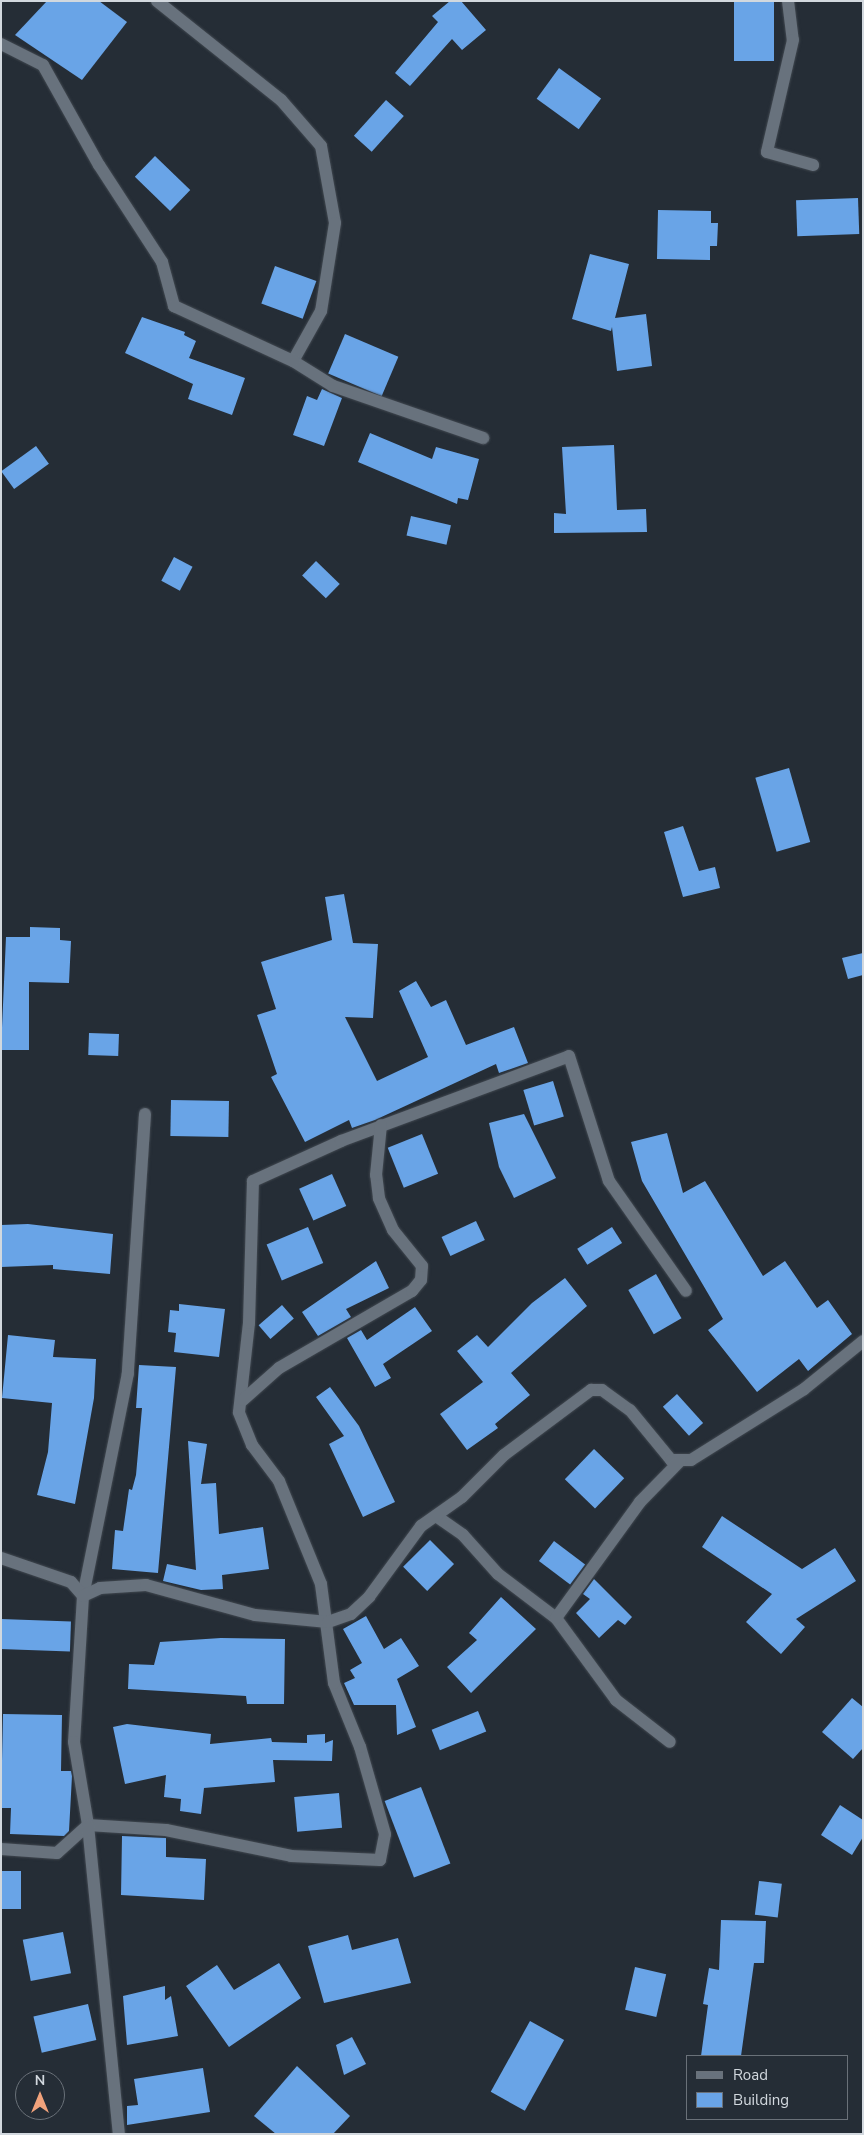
<!DOCTYPE html>
<html>
<head>
<meta charset="utf-8">
<style>
  body { margin:0 }
  #map { position:relative; width:864px; height:2135px; overflow:hidden; background:#252d36; font-family:"Nunito Sans",sans-serif }
  div>[style] { position:absolute }
  .building>* { inset:0; background:#69a4e7; transform-origin:0 0 }
  .roads { filter:drop-shadow(0 0 1px #414850) drop-shadow(0 0 1px #414850) }
  .minor>* { height:12px; margin:-6px; padding:0 6px; transform-origin:6px; border-radius:6px; background:#68727d }
  span { translate:-50% -50%; white-space:nowrap; text-align:center; line-height:1.15; -webkit-text-stroke:5px #252d36; paint-order:stroke }
  .frame { position:absolute; inset:0; border:2px solid #d2d8de; pointer-events:none }
  .legend { position:absolute; left:686px; top:2055px; width:162px; height:65px; box-sizing:border-box; background:#252d36; border:1px solid #6a7179; margin:0; padding:6px 9px; list-style:none; font-size:15px; color:#d2d8de }
  .legend li { display:flex; align-items:center; gap:10px; height:25px }
  .legend b { width:25px; border:1px solid #6a7179 }
  .north { position:absolute; left:15px; top:2070px; width:50px; height:50px; box-sizing:border-box; background:#252d36; border:1px solid #6a7179; border-radius:50%; rotate:0deg; font-size:14px; font-weight:700; line-height:20px; text-align:center; color:#d2d8de }
  .north::after { content:''; display:block; margin:auto; width:18px; height:22px; background:#f1a27b; clip-path:polygon(50% 0,100% 100%,50% 72%,0 100%) }
</style>
</head>
<body>
<div id="map">
  <div class="building">
    <i style="clip-path:polygon(47px 1px,99px 1px,127px 22px,82px 80px,15px 35px)"></i>
    <i style="clip-path:polygon(450px 1px,461px 1px,486px 30px,462px 50px,452px 39px,410px 86px,395px 73px,438px 22px,432px 16px)"></i>
    <i style="left:734px;top:1px;width:40px;height:60px"></i>
    <i style="left:559px;top:68px;width:52px;height:38px;rotate:36deg"></i>
    <i style="left:386px;top:100px;width:24px;height:48px;rotate:42deg"></i>
    <i style="left:155px;top:156px;width:49px;height:29px;rotate:44deg"></i>
    <i style="left:858px;top:198px;width:36px;height:62px;rotate:88deg"></i>
    <i style="clip-path:polygon(658px 210px,711px 211px,711px 223px,718px 223px,717px 246px,710px 246px,710px 260px,657px 259px)"></i>
    <i style="clip-path:polygon(590px 254px,629px 264px,615px 318px,646px 314px,652px 366px,617px 371px,612px 327px,611px 331px,572px 319px)"></i>
    <i style="left:275px;top:266px;width:44px;height:40px;rotate:20deg"></i>
    <i style="clip-path:polygon(142px 317px,185px 332px,184px 335px,196px 341px,189px 358px,245px 378px,232px 415px,188px 399px,193px 384px,125px 353px)"></i>
    <i style="left:345px;top:334px;width:58px;height:43px;rotate:23deg"></i>
    <i style="clip-path:polygon(322px 389px,342px 398px,324px 446px,293px 435px,307px 396px,317px 400px)"></i>
    <i style="clip-path:polygon(370px 433px,432px 459px,436px 447px,479px 459px,468px 500px,458px 498px,457px 504px,358px 462px)"></i>
    <i style="clip-path:polygon(614px 445px,617px 510px,646px 509px,647px 532px,554px 533px,554px 513px,566px 514px,562px 447px)"></i>
    <i style="left:36px;top:446px;width:22px;height:43px;rotate:54deg"></i>
    <i style="left:411px;top:516px;width:41px;height:20px;rotate:13deg"></i>
    <i style="left:174px;top:557px;width:21px;height:27px;rotate:28deg"></i>
    <i style="left:316px;top:561px;width:33px;height:20px;rotate:44deg"></i>
    <i style="left:789px;top:768px;width:77px;height:35px;rotate:74deg"></i>
    <i style="clip-path:polygon(683px 826px,699px 871px,715px 867px,720px 888px,683px 897px,664px 832px)"></i>
    <i style="clip-path:polygon(344px 894px,353px 943px,378px 944px,373px 1018px,345px 1017px,377px 1081px,428px 1057px,399px 991px,416px 981px,431px 1007px,446px 1000px,466px 1045px,514px 1027px,528px 1063px,499px 1073px,496px 1064px,375px 1120px,352px 1128px,349px 1120px,305px 1142px,271px 1077px,277px 1074px,257px 1015px,276px 1009px,261px 962px,332px 940px,325px 897px)"></i>
    <i style="clip-path:polygon(30px 927px,60px 928px,60px 940px,71px 941px,69px 983px,29px 982px,29px 1050px,1px 1050px,6px 937px,30px 937px)"></i>
    <i style="clip-path:polygon(863px 953px,863px 975px,848px 979px,842px 958px)"></i>
    <i style="left:89px;top:1033px;width:30px;height:22px;rotate:2deg"></i>
    <i style="left:553px;top:1081px;width:37px;height:31px;rotate:73deg"></i>
    <i style="left:171px;top:1100px;width:58px;height:36px;rotate:1deg"></i>
    <i style="clip-path:polygon(524px 1114px,556px 1178px,514px 1198px,499px 1167px,489px 1123px)"></i>
    <i style="clip-path:polygon(667px 1133px,683px 1193px,705px 1181px,763px 1276px,785px 1261px,817px 1308px,828px 1300px,852px 1334px,808px 1371px,799px 1359px,757px 1392px,708px 1330px,723px 1319px,642px 1181px,631px 1142px)"></i>
    <i style="left:422px;top:1134px;width:43px;height:37px;rotate:68deg"></i>
    <i style="left:332px;top:1174px;width:35px;height:36px;rotate:66deg"></i>
    <i style="left:476px;top:1221px;width:21px;height:38px;rotate:65deg"></i>
    <i style="clip-path:polygon(28px 1224px,113px 1234px,110px 1274px,53px 1269px,53px 1265px,1px 1267px,1px 1225px)"></i>
    <i style="left:308px;top:1227px;width:39px;height:45px;rotate:67deg"></i>
    <i style="left:612px;top:1227px;width:19px;height:41px;rotate:58deg"></i>
    <i style="clip-path:polygon(376px 1261px,389px 1288px,346px 1309px,351px 1317px,318px 1336px,302px 1312px)"></i>
    <i style="left:656px;top:1274px;width:51px;height:32px;rotate:60deg"></i>
    <i style="clip-path:polygon(565px 1278px,587px 1306px,511px 1373px,530px 1395px,495px 1424px,498px 1428px,467px 1450px,440px 1414px,483px 1382px,457px 1351px,477px 1335px,488px 1347px,532px 1303px)"></i>
    <i style="clip-path:polygon(179px 1304px,225px 1309px,219px 1357px,174px 1352px,176px 1333px,168px 1332px,170px 1310px,179px 1311px)"></i>
    <i style="left:282px;top:1305px;width:18px;height:31px;rotate:49deg"></i>
    <i style="clip-path:polygon(415px 1307px,432px 1331px,383px 1364px,391px 1378px,375px 1387px,347px 1338px,361px 1330px,367px 1340px)"></i>
    <i style="clip-path:polygon(8px 1335px,55px 1340px,53px 1357px,96px 1359px,94px 1398px,75px 1504px,37px 1495px,48px 1452px,52px 1403px,2px 1398px)"></i>
    <i style="clip-path:polygon(139px 1365px,176px 1367px,158px 1573px,112px 1569px,115px 1530px,123px 1531px,129px 1489px,132px 1490px,136px 1475px,142px 1408px,136px 1408px)"></i>
    <i style="clip-path:polygon(330px 1387px,359px 1426px,395px 1502px,363px 1517px,329px 1444px,344px 1436px,316px 1397px)"></i>
    <i style="left:677px;top:1394px;width:39px;height:19px;rotate:48deg"></i>
    <i style="clip-path:polygon(188px 1441px,207px 1444px,201px 1484px,216px 1483px,219px 1534px,263px 1527px,269px 1569px,222px 1575px,223px 1589px,201px 1590px,163px 1581px,167px 1564px,196px 1570px)"></i>
    <i style="left:594px;top:1449px;width:42px;height:42px;rotate:44deg"></i>
    <i style="clip-path:polygon(722px 1516px,802px 1569px,835px 1548px,856px 1581px,796px 1619px,805px 1627px,781px 1654px,746px 1622px,772px 1594px,702px 1547px)"></i>
    <i style="left:430px;top:1540px;width:34px;height:38px;rotate:45deg"></i>
    <i style="left:554px;top:1541px;width:39px;height:25px;rotate:37deg"></i>
    <i style="clip-path:polygon(594px 1579px,632px 1617px,625px 1625px,618px 1620px,599px 1638px,576px 1613px,590px 1599px,583px 1594px)"></i>
    <i style="clip-path:polygon(501px 1597px,536px 1629px,471px 1693px,447px 1667px,477px 1640px,469px 1633px)"></i>
    <i style="clip-path:polygon(366px 1616px,384px 1649px,401px 1638px,419px 1666px,397px 1679px,416px 1727px,397px 1735px,396px 1705px,354px 1705px,344px 1683px,355px 1678px,350px 1670px,362px 1663px,343px 1629px)"></i>
    <i style="left:1px;top:1619px;width:70px;height:30px;rotate:2deg"></i>
    <i style="clip-path:polygon(221px 1638px,285px 1639px,284px 1704px,247px 1704px,246px 1696px,128px 1689px,129px 1664px,154px 1665px,160px 1642px)"></i>
    <i style="clip-path:polygon(852px 1698px,863px 1707px,863px 1748px,853px 1759px,822px 1732px)"></i>
    <i style="left:478px;top:1711px;width:22px;height:50px;rotate:68deg"></i>
    <i style="clip-path:polygon(3px 1714px,62px 1715px,61px 1771px,71px 1771px,72px 1776px,69px 1831px,64px 1836px,10px 1834px,11px 1808px,1px 1808px)"></i>
    <i style="clip-path:polygon(127px 1724px,211px 1734px,210px 1744px,271px 1738px,272px 1742px,307px 1743px,307px 1735px,325px 1734px,325px 1743px,333px 1740px,332px 1761px,273px 1760px,275px 1782px,204px 1788px,201px 1814px,180px 1811px,181px 1799px,164px 1797px,166px 1775px,125px 1784px,113px 1727px)"></i>
    <i style="left:421px;top:1787px;width:82px;height:39px;rotate:69deg"></i>
    <i style="left:339px;top:1793px;width:35px;height:45px;rotate:85deg"></i>
    <i style="clip-path:polygon(840px 1805px,863px 1820px,863px 1837px,852px 1855px,821px 1835px)"></i>
    <i style="clip-path:polygon(122px 1836px,166px 1838px,166px 1857px,206px 1859px,204px 1900px,121px 1895px)"></i>
    <i style="left:1px;top:1871px;width:20px;height:38px"></i>
    <i style="left:759px;top:1881px;width:23px;height:34px;rotate:7deg"></i>
    <i style="clip-path:polygon(721px 1920px,766px 1921px,764px 1963px,754px 1963px,741px 2056px,701px 2056px,708px 2005px,703px 2004px,709px 1968px,719px 1970px)"></i>
    <i style="left:63px;top:1932px;width:42px;height:41px;rotate:79deg"></i>
    <i style="clip-path:polygon(348px 1935px,352px 1950px,398px 1938px,411px 1983px,324px 2003px,308px 1946px)"></i>
    <i style="clip-path:polygon(279px 1963px,301px 1998px,229px 2047px,186px 1986px,217px 1965px,234px 1990px)"></i>
    <i style="left:635px;top:1967px;width:32px;height:44px;rotate:13deg"></i>
    <i style="clip-path:polygon(165px 1986px,165px 2000px,171px 1996px,178px 2036px,127px 2045px,123px 1996px)"></i>
    <i style="left:88px;top:2004px;width:37px;height:56px;rotate:77deg"></i>
    <i style="left:530px;top:2021px;width:39px;height:81px;rotate:29deg"></i>
    <i style="clip-path:polygon(352px 2037px,366px 2064px,344px 2075px,336px 2045px)"></i>
    <i style="clip-path:polygon(297px 2066px,350px 2116px,333px 2134px,276px 2134px,254px 2116px)"></i>
    <i style="clip-path:polygon(203px 2068px,210px 2112px,127px 2125px,127px 2106px,138px 2105px,134px 2079px)"></i>
  </div>
  <div class="roads">
    <div class="minor">
      <i style="left:157px;top:1px;width:159px;rotate:38.6deg"></i>
      <i style="left:281px;top:100px;width:61px;rotate:49deg"></i>
      <i style="left:321px;top:146px;width:78px;rotate:79.7deg"></i>
      <i style="left:335px;top:223px;width:89px;rotate:99deg"></i>
      <i style="left:321px;top:311px;width:57px;rotate:119.2deg"></i>
      <i style="left:293px;top:361px;width:47px;rotate:32deg"></i>
      <i style="left:333px;top:386px;width:159px;rotate:19.1deg"></i>
      <i style="left:788px;top:1px;width:39px;rotate:83deg"></i>
      <i style="left:793px;top:40px;width:115px;rotate:103.1deg"></i>
      <i style="left:767px;top:152px;width:48px;rotate:15.8deg"></i>
      <i style="left:1px;top:44px;width:47px;rotate:26.6deg"></i>
      <i style="left:43px;top:65px;width:115px;rotate:60.8deg"></i>
      <i style="left:99px;top:165px;width:116px;rotate:57deg"></i>
      <i style="left:162px;top:262px;width:46px;rotate:74.7deg"></i>
      <i style="left:174px;top:306px;width:131px;rotate:24.8deg"></i>
      <i style="left:145px;top:1114px;width:260px;rotate:93.8deg"></i>
      <i style="left:128px;top:1373px;width:227px;rotate:101.4deg"></i>
      <i style="left:83px;top:1596px;width:146px;rotate:93.5deg"></i>
      <i style="left:74px;top:1742px;width:84px;rotate:80.4deg"></i>
      <i style="left:88px;top:1825px;width:78px;rotate:3.7deg"></i>
      <i style="left:166px;top:1830px;width:128px;rotate:11.7deg"></i>
      <i style="left:291px;top:1856px;width:89px;rotate:2.6deg"></i>
      <i style="left:380px;top:1860px;width:26px;rotate:-79deg"></i>
      <i style="left:385px;top:1834px;width:91px;rotate:-106deg"></i>
      <i style="left:360px;top:1747px;width:69px;rotate:-112.1deg"></i>
      <i style="left:334px;top:1683px;width:100px;rotate:-97.5deg"></i>
      <i style="left:321px;top:1584px;width:111px;rotate:-112.2deg"></i>
      <i style="left:279px;top:1481px;width:45px;rotate:-126.9deg"></i>
      <i style="left:252px;top:1445px;width:35px;rotate:-112deg"></i>
      <i style="left:239px;top:1412px;width:90px;rotate:-83.6deg"></i>
      <i style="left:249px;top:1323px;width:142px;rotate:-88.4deg"></i>
      <i style="left:253px;top:1181px;width:97px;rotate:-24.4deg"></i>
      <i style="left:341px;top:1141px;width:243px;rotate:-20.4deg"></i>
      <i style="left:569px;top:1056px;width:131px;rotate:72.3deg"></i>
      <i style="left:609px;top:1181px;width:134px;rotate:55deg"></i>
      <i style="left:243px;top:1400px;width:48px;rotate:-41.6deg"></i>
      <i style="left:279px;top:1368px;width:154px;rotate:-30.1deg"></i>
      <i style="left:412px;top:1291px;width:14px;rotate:-51deg"></i>
      <i style="left:421px;top:1280px;width:14px;rotate:-86deg"></i>
      <i style="left:422px;top:1266px;width:46px;rotate:-128.9deg"></i>
      <i style="left:393px;top:1230px;width:35px;rotate:-114deg"></i>
      <i style="left:379px;top:1198px;width:23px;rotate:-97deg"></i>
      <i style="left:376px;top:1175px;width:50px;rotate:-84.3deg"></i>
      <i style="left:436px;top:1516px;width:33px;rotate:35deg"></i>
      <i style="left:463px;top:1535px;width:52px;rotate:48.1deg"></i>
      <i style="left:498px;top:1574px;width:73px;rotate:37.2deg"></i>
      <i style="left:556px;top:1618px;width:102px;rotate:53.8deg"></i>
      <i style="left:616px;top:1700px;width:68px;rotate:37.9deg"></i>
      <i style="left:1px;top:1558px;width:74px;rotate:18.9deg"></i>
      <i style="left:71px;top:1582px;width:18px;rotate:49deg"></i>
      <i style="left:83px;top:1596px;width:19px;rotate:-25deg"></i>
      <i style="left:100px;top:1588px;width:46px;rotate:-3.7deg"></i>
      <i style="left:146px;top:1585px;width:113px;rotate:15.4deg"></i>
      <i style="left:255px;top:1615px;width:73px;rotate:5.5deg"></i>
      <i style="left:328px;top:1622px;width:24px;rotate:-19deg"></i>
      <i style="left:351px;top:1614px;width:25px;rotate:-43deg"></i>
      <i style="left:369px;top:1597px;width:88px;rotate:-53.8deg"></i>
      <i style="left:421px;top:1526px;width:50px;rotate:-35.3deg"></i>
      <i style="left:462px;top:1497px;width:59px;rotate:-45deg"></i>
      <i style="left:504px;top:1455px;width:109px;rotate:-36.8deg"></i>
      <i style="left:591px;top:1390px;width:11px"></i>
      <i style="left:602px;top:1390px;width:34px;rotate:36deg"></i>
      <i style="left:630px;top:1410px;width:65px;rotate:50.6deg"></i>
      <i style="left:671px;top:1460px;width:20px"></i>
      <i style="left:691px;top:1460px;width:133px;rotate:-32.1deg"></i>
      <i style="left:804px;top:1389px;width:76px;rotate:-39.1deg"></i>
      <i style="left:556px;top:1618px;width:143px;rotate:-54.1deg"></i>
      <i style="left:640px;top:1502px;width:56px;rotate:-45.7deg"></i>
      <i style="left:1px;top:1849px;width:56px;rotate:4.1deg"></i>
      <i style="left:57px;top:1853px;width:42px;rotate:-42.1deg"></i>
      <i style="left:88px;top:1825px;width:311px;rotate:84.3deg"></i>
    </div>
  </div>
  <div class="frame"></div>
  <ul class="legend">
  <li><b style="height:6px;background:#68727d"></b>Road</li>
  <li><b style="height:14px;background:#69a4e7"></b>Building</li>
  </ul>
  <div class="north">N</div>
</div>
</body>
</html>
